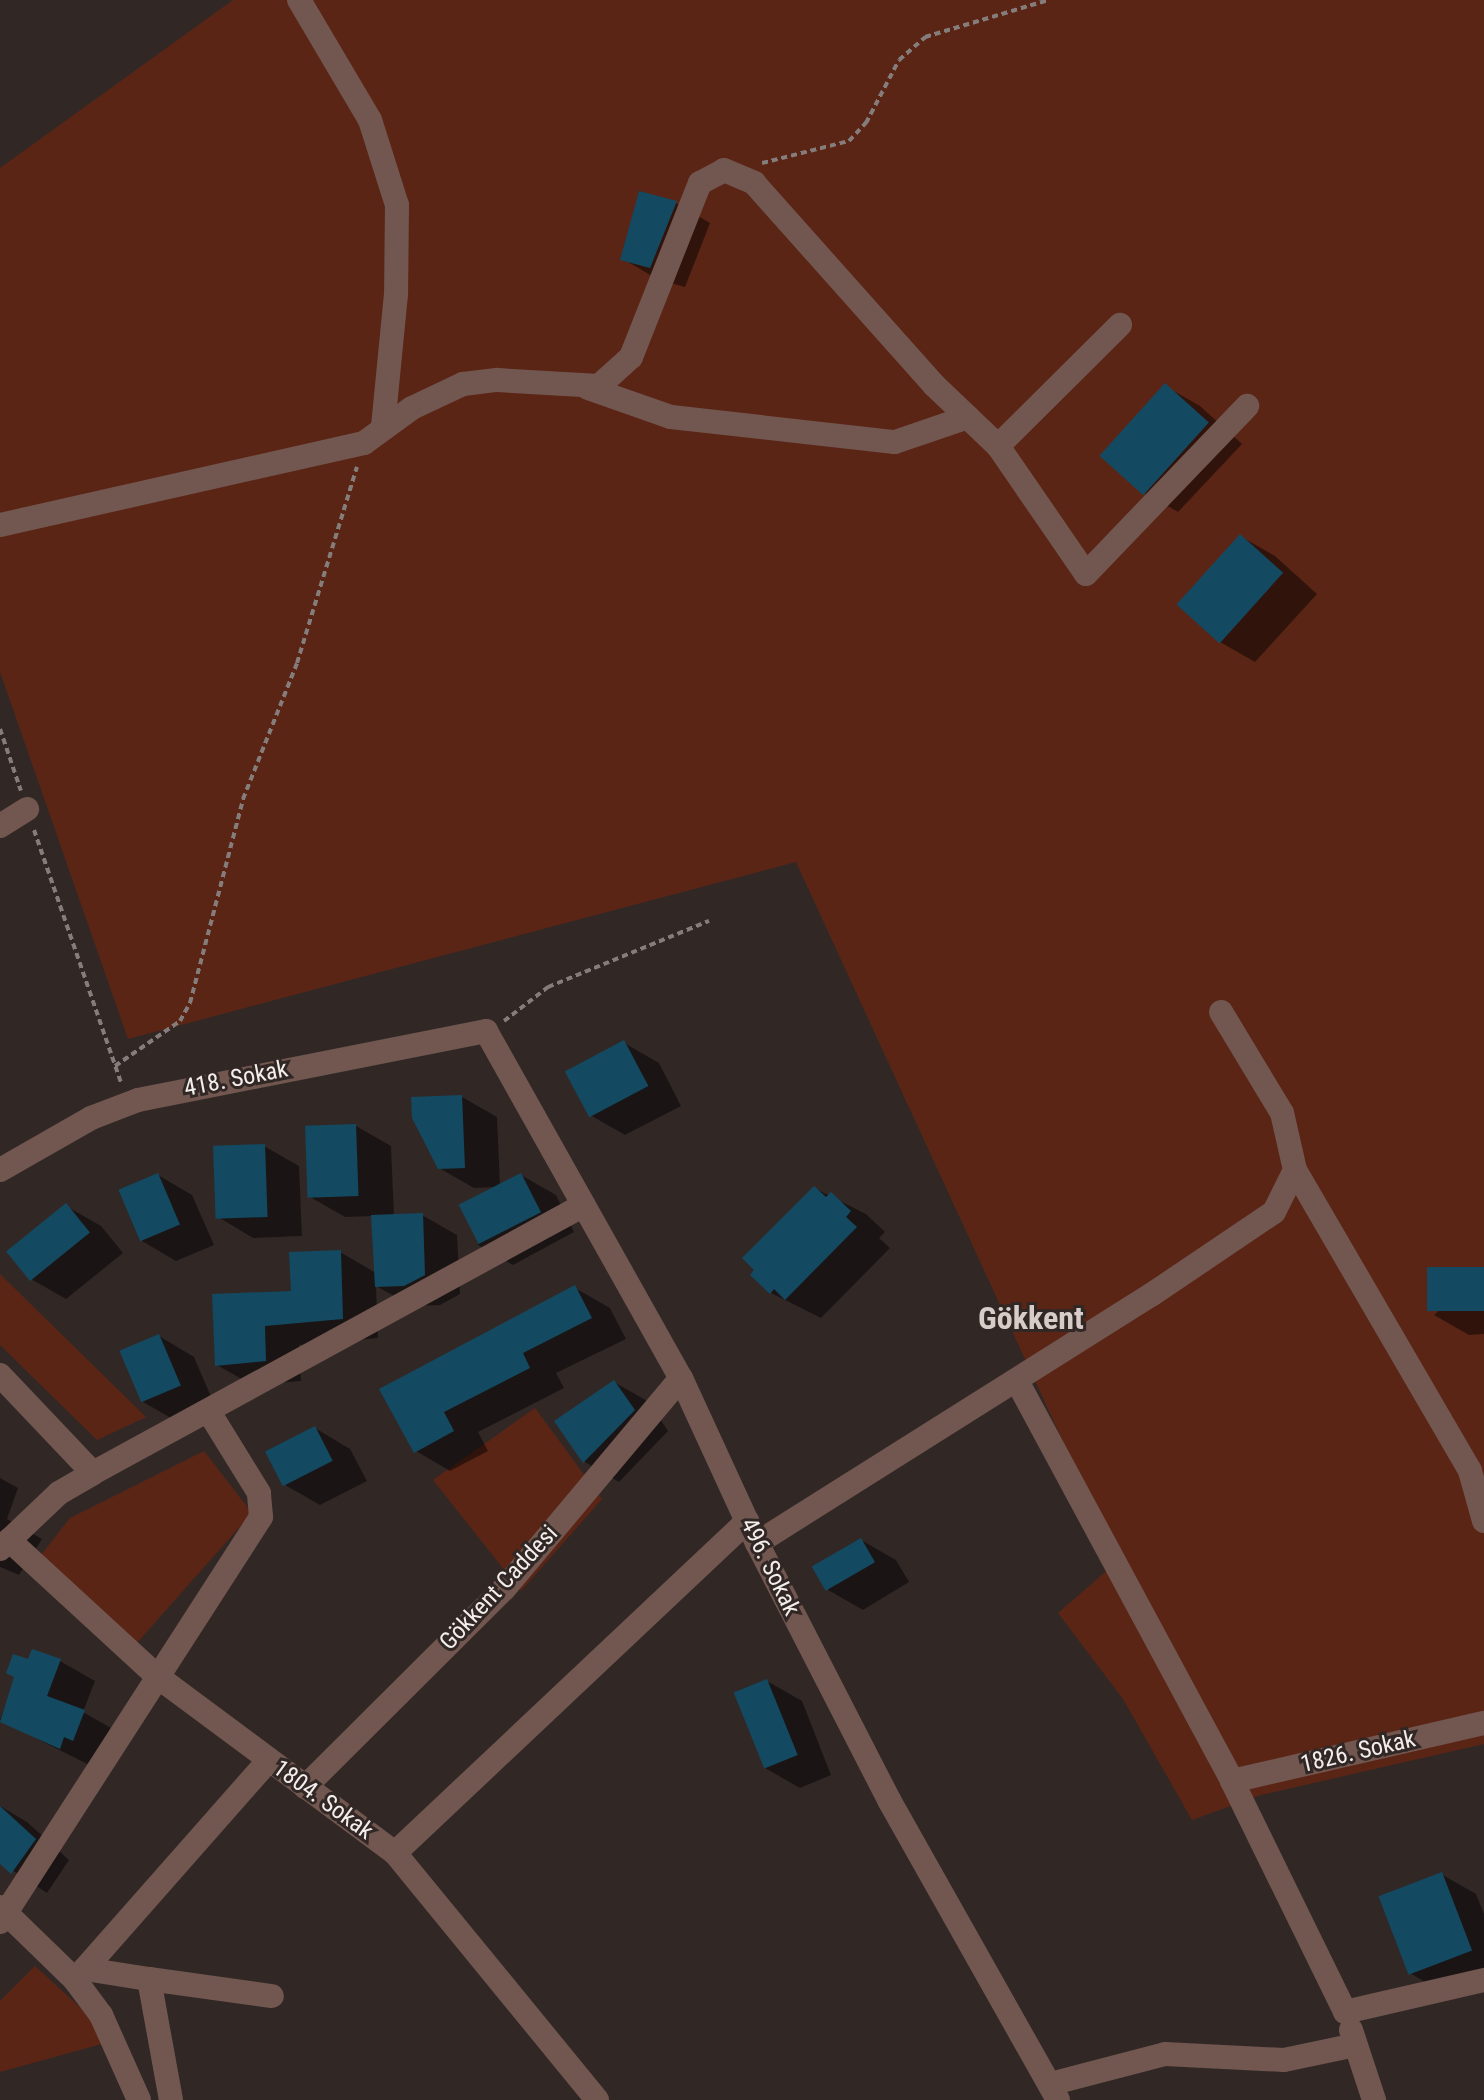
<!DOCTYPE html>
<html>
<head>
<meta charset="utf-8">
<style>
  body { margin:0 }
  #map { position:relative; width:1484px; height:2100px; overflow:hidden; background:#312826; font-family:"Roboto Condensed",sans-serif }
  div>[style] { position:absolute }
  .green>* { inset:0; background:#5b2516 }
  .shadow>* { inset:0; background:#0007 }
  .building>* { inset:0; background:#134a62; transform-origin:0 0 }
  .path>* { height:4px; margin-top:-2px; transform-origin:0; background:repeating-linear-gradient(90deg,#857d7b 0 6px,transparent 0 10px) }
  .minor>* { height:24px; margin:-12px; padding:0 12px; transform-origin:12px; border-radius:12px; background:#725750 }
  span { translate:-50% -50%; white-space:nowrap; text-align:center; line-height:1.15; -webkit-text-stroke:6px #312826; paint-order:stroke }
  .street-label { font-size:24px; color:#f3edeb }
  .district-label { font-size:32px; color:#d8ccc9; font-weight:700 }
</style>
</head>
<body>
<div id="map">
  <div class="green">
    <i style="clip-path:polygon(233px 0,1484px 0,1484px 1744px,1261px 1795px,1192px 1820px,1123px 1699px,1058px 1613px,1118px 1561px,796px 862px,128px 1039px,0 672px,0 168px)"></i>
    <i style="clip-path:polygon(0 1274px,146px 1417px,97px 1440px,0 1345px)"></i>
    <i style="clip-path:polygon(535px 1408px,602px 1499px,521px 1591px,433px 1480px)"></i>
    <i style="clip-path:polygon(204px 1451px,252px 1513px,136px 1644px,41px 1555px,70px 1518px)"></i>
    <i style="clip-path:polygon(35px 1966px,116px 2040px,0 2072px,0 2001px)"></i>
  </div>
  <div class="shadow">
    <i style="clip-path:polygon(676px 203px,710px 223px,685px 287px,657px 279px,623px 259px)"></i>
    <i style="clip-path:polygon(1165px 386px,1200px 406px,1242px 444px,1178px 512px,1143px 492px)"></i>
    <i style="clip-path:polygon(1240px 536px,1275px 556px,1317px 594px,1255px 662px,1220px 642px,1179px 604px)"></i>
    <i style="clip-path:polygon(624px 1043px,659px 1063px,681px 1106px,625px 1135px,590px 1115px)"></i>
    <i style="clip-path:polygon(462px 1097px,497px 1117px,500px 1186px,521px 1175px,556px 1195px,574px 1232px,513px 1265px,478px 1245px,496px 1187px,474px 1188px,439px 1168px)"></i>
    <i style="clip-path:polygon(356px 1126px,391px 1146px,394px 1216px,422px 1215px,457px 1235px,460px 1294px,440px 1305px,412px 1306px,376px 1286px,378px 1338px,299px 1345px,301px 1381px,252px 1385px,217px 1365px,293px 1293px,340px 1252px,376px 1273px,374px 1216px,345px 1217px,310px 1197px)"></i>
    <i style="clip-path:polygon(264px 1146px,299px 1166px,302px 1236px,253px 1238px,218px 1217px)"></i>
    <i style="clip-path:polygon(158px 1175px,192px 1195px,214px 1245px,176px 1261px,142px 1241px)"></i>
    <i style="clip-path:polygon(814px 1188px,866px 1214px,885px 1232px,879px 1238px,890px 1248px,821px 1318px,771px 1293px,757px 1270px)"></i>
    <i style="clip-path:polygon(66px 1206px,101px 1226px,123px 1253px,66px 1299px,31px 1279px)"></i>
    <i style="clip-path:polygon(1484px 1269px,1484px 1334px,1469px 1335px,1434px 1315px)"></i>
    <i style="clip-path:polygon(575px 1288px,610px 1308px,626px 1339px,556px 1373px,564px 1388px,478px 1432px,488px 1451px,450px 1471px,416px 1451px,382px 1390px)"></i>
    <i style="clip-path:polygon(159px 1336px,194px 1357px,215px 1406px,178px 1422px,143px 1402px)"></i>
    <i style="clip-path:polygon(614px 1382px,649px 1402px,668px 1431px,619px 1482px,585px 1462px,557px 1422px)"></i>
    <i style="clip-path:polygon(315px 1428px,350px 1449px,367px 1481px,320px 1505px,285px 1485px)"></i>
    <i style="clip-path:polygon(0 1478px,18px 1488px,7px 1519px,42px 1539px,19px 1575px,0 1567px)"></i>
    <i style="clip-path:polygon(861px 1540px,896px 1560px,909px 1582px,863px 1610px,828px 1590px)"></i>
    <i style="clip-path:polygon(60px 1661px,95px 1681px,83px 1712px,118px 1732px,95px 1768px,0 1720px,16px 1677px,29px 1662px)"></i>
    <i style="clip-path:polygon(767px 1681px,802px 1701px,831px 1775px,800px 1788px,765px 1768px)"></i>
    <i style="clip-path:polygon(0 1806px,27px 1822px,69px 1860px,47px 1893px,0 1862px)"></i>
    <i style="clip-path:polygon(1441px 1874px,1476px 1894px,1484px 1914px,1484px 1978px,1445px 1994px,1410px 1973px)"></i>
  </div>
  <div class="building">
    <i style="clip-path:polygon(639px 191px,677px 201px,650px 268px,620px 260px)"></i>
    <i style="left:1165px;top:383px;width:59px;height:98px;rotate:42deg"></i>
    <i style="left:1240px;top:534px;width:58px;height:95px;rotate:42deg"></i>
    <i style="left:624px;top:1040px;width:52px;height:67px;rotate:62deg"></i>
    <i style="clip-path:polygon(462px 1095px,465px 1168px,438px 1169px,412px 1118px,411px 1097px)"></i>
    <i style="left:356px;top:1124px;width:72px;height:51px;rotate:88deg"></i>
    <i style="left:265px;top:1144px;width:73px;height:52px;rotate:88deg"></i>
    <i style="left:158px;top:1173px;width:56px;height:43px;rotate:67deg"></i>
    <i style="left:521px;top:1173px;width:44px;height:70px;rotate:63deg"></i>
    <i style="clip-path:polygon(814px 1186px,826px 1197px,831px 1192px,851px 1211px,846px 1217px,857px 1227px,785px 1300px,774px 1289px,770px 1294px,750px 1275px,754px 1270px,742px 1258px)"></i>
    <i style="left:66px;top:1203px;width:38px;height:77px;rotate:51deg"></i>
    <i style="clip-path:polygon(423px 1213px,425px 1275px,404px 1286px,375px 1287px,371px 1215px)"></i>
    <i style="clip-path:polygon(341px 1250px,343px 1319px,265px 1326px,266px 1361px,215px 1366px,212px 1294px,291px 1291px,289px 1252px)"></i>
    <i style="left:1484px;top:1267px;width:44px;height:57px;rotate:90deg"></i>
    <i style="clip-path:polygon(575px 1285px,592px 1318px,523px 1353px,530px 1368px,444px 1412px,454px 1431px,414px 1453px,379px 1389px)"></i>
    <i style="left:159px;top:1334px;width:56px;height:43px;rotate:67deg"></i>
    <i style="clip-path:polygon(614px 1380px,635px 1410px,583px 1463px,554px 1421px)"></i>
    <i style="left:315px;top:1426px;width:39px;height:56px;rotate:63deg"></i>
    <i style="left:861px;top:1538px;width:28px;height:57px;rotate:60deg"></i>
    <i style="clip-path:polygon(32px 1649px,61px 1659px,47px 1696px,85px 1710px,73px 1741px,64px 1737px,60px 1749px,0 1722px,14px 1677px,6px 1673px,13px 1654px,28px 1659px)"></i>
    <i style="left:767px;top:1679px;width:82px;height:36px;rotate:68deg"></i>
    <i style="clip-path:polygon(0 1806px,36px 1839px,11px 1874px,0 1864px)"></i>
    <i style="left:1442px;top:1872px;width:84px;height:68px;rotate:69deg"></i>
  </div>
  <div class="path">
    <i style="left:762px;top:163px;width:90px;rotate:-14.2deg"></i>
    <i style="left:849px;top:141px;width:25px;rotate:-47deg"></i>
    <i style="left:866px;top:123px;width:71px;rotate:-62.4deg"></i>
    <i style="left:899px;top:60px;width:35px;rotate:-41deg"></i>
    <i style="left:925px;top:37px;width:128px;rotate:-16.7deg"></i>
    <i style="left:0;top:729px;width:65px;rotate:71.3deg"></i>
    <i style="left:34px;top:830px;width:267px;rotate:71deg"></i>
    <i style="left:504px;top:1021px;width:56px;rotate:-37.7deg"></i>
    <i style="left:548px;top:987px;width:174px;rotate:-22.3deg"></i>
    <i style="left:115px;top:1066px;width:79px;rotate:-34.7deg"></i>
    <i style="left:180px;top:1021px;width:21px;rotate:-61deg"></i>
    <i style="left:190px;top:1003px;width:211px;rotate:-75.4deg"></i>
    <i style="left:243px;top:799px;width:146px;rotate:-68.3deg"></i>
    <i style="left:297px;top:663px;width:205px;rotate:-73deg"></i>
  </div>
  <div class="minor">
    <i style="left:299px;top:0;width:139px;rotate:59.4deg"></i>
    <i style="left:370px;top:120px;width:89px;rotate:72.4deg"></i>
    <i style="left:397px;top:205px;width:89px;rotate:90.6deg"></i>
    <i style="left:396px;top:294px;width:134px;rotate:95.6deg"></i>
    <i style="left:588px;top:388px;width:88px;rotate:19.3deg"></i>
    <i style="left:671px;top:417px;width:225px;rotate:6.4deg"></i>
    <i style="left:895px;top:442px;width:77px;rotate:-18.9deg"></i>
    <i style="left:998px;top:446px;width:172px;rotate:-44.8deg"></i>
    <i style="left:0;top:525px;width:373px;rotate:-12.7deg"></i>
    <i style="left:364px;top:443px;width:59px;rotate:-36.1deg"></i>
    <i style="left:412px;top:408px;width:56px;rotate:-25.2deg"></i>
    <i style="left:463px;top:384px;width:34px;rotate:-7deg"></i>
    <i style="left:497px;top:380px;width:102px;rotate:3.4deg"></i>
    <i style="left:599px;top:386px;width:43px;rotate:-42.2deg"></i>
    <i style="left:631px;top:357px;width:187px;rotate:-68.4deg"></i>
    <i style="left:700px;top:183px;width:27px;rotate:-28deg"></i>
    <i style="left:724px;top:170px;width:33px;rotate:23deg"></i>
    <i style="left:754px;top:183px;width:271px;rotate:48.3deg"></i>
    <i style="left:934px;top:385px;width:88px;rotate:43.6deg"></i>
    <i style="left:998px;top:446px;width:155px;rotate:55.5deg"></i>
    <i style="left:1086px;top:574px;width:233px;rotate:-46.2deg"></i>
    <i style="left:0;top:826px;width:32px;rotate:-32deg"></i>
    <i style="left:0;top:1170px;width:105px;rotate:-29.7deg"></i>
    <i style="left:91px;top:1118px;width:50px;rotate:-21deg"></i>
    <i style="left:138px;top:1100px;width:355px;rotate:-11.2deg"></i>
    <i style="left:486px;top:1031px;width:398px;rotate:60.7deg"></i>
    <i style="left:681px;top:1378px;width:182px;rotate:65.3deg"></i>
    <i style="left:757px;top:1543px;width:289px;rotate:62.8deg"></i>
    <i style="left:889px;top:1800px;width:344px;rotate:60.6deg"></i>
    <i style="left:1295px;top:1170px;width:348px;rotate:59.8deg"></i>
    <i style="left:1470px;top:1471px;width:52px;rotate:74.4deg"></i>
    <i style="left:0;top:1375px;width:135px;rotate:46.5deg"></i>
    <i style="left:1017px;top:1381px;width:454px;rotate:61.7deg"></i>
    <i style="left:1232px;top:1781px;width:257px;rotate:63.9deg"></i>
    <i style="left:1345px;top:2012px;width:143px;rotate:-13deg"></i>
    <i style="left:9px;top:1540px;width:202px;rotate:42.6deg"></i>
    <i style="left:158px;top:1677px;width:295px;rotate:36.6deg"></i>
    <i style="left:395px;top:1853px;width:319px;rotate:50.7deg"></i>
    <i style="left:757px;top:1543px;width:466px;rotate:-32.2deg"></i>
    <i style="left:1151px;top:1295px;width:148px;rotate:-34deg"></i>
    <i style="left:1274px;top:1212px;width:47px;rotate:-63.4deg"></i>
    <i style="left:1295px;top:1170px;width:58px;rotate:-102.8deg"></i>
    <i style="left:1282px;top:1113px;width:118px;rotate:-121.1deg"></i>
    <i style="left:0;top:1549px;width:81px;rotate:-43.5deg"></i>
    <i style="left:59px;top:1493px;width:39px;rotate:-30deg"></i>
    <i style="left:93px;top:1473px;width:559px;rotate:-28.63deg"></i>
    <i style="left:1232px;top:1781px;width:259px;rotate:-13deg"></i>
    <i style="left:305px;top:1787px;width:281px;rotate:-44.9deg"></i>
    <i style="left:504px;top:1589px;width:275px;rotate:-50deg"></i>
    <i style="left:395px;top:1853px;width:484px;rotate:-43.3deg"></i>
    <i style="left:0;top:1907px;width:105px;rotate:44.2deg"></i>
    <i style="left:75px;top:1980px;width:293px;rotate:-48.6deg"></i>
    <i style="left:0;top:1922px;width:482px;rotate:-57.2deg"></i>
    <i style="left:261px;top:1517px;width:24px;rotate:-95deg"></i>
    <i style="left:259px;top:1493px;width:95px;rotate:-121.7deg"></i>
    <i style="left:85px;top:1969px;width:65px;rotate:8.9deg"></i>
    <i style="left:149px;top:1979px;width:123px;rotate:79.7deg"></i>
    <i style="left:149px;top:1979px;width:124px;rotate:7.9deg"></i>
    <i style="left:75px;top:1980px;width:44px;rotate:53.4deg"></i>
    <i style="left:101px;top:2015px;width:93px;rotate:65.9deg"></i>
    <i style="left:1351px;top:2030px;width:74px;rotate:71.8deg"></i>
    <i style="left:1050px;top:2084px;width:119px;rotate:-14.6deg"></i>
    <i style="left:1165px;top:2054px;width:119px;rotate:2.9deg"></i>
    <i style="left:1284px;top:2060px;width:73px;rotate:-11.9deg"></i>
  </div>
  <div class="street-label">
    <span style="left:236px;top:1079px;rotate:-11deg">418. Sokak</span>
    <span style="left:770px;top:1567px;rotate:64deg">496. Sokak</span>
    <span style="left:499px;top:1588px;rotate:-47deg">Gökkent Caddesi</span>
    <span style="left:1358px;top:1752px;rotate:-13deg">1826. Sokak</span>
    <span style="left:323px;top:1800px;rotate:36deg">1804. Sokak</span>
  </div>
  <div class="district-label">
    <span style="left:1031px;top:1318px">Gökkent</span>
  </div>
</div>
</body>
</html>
